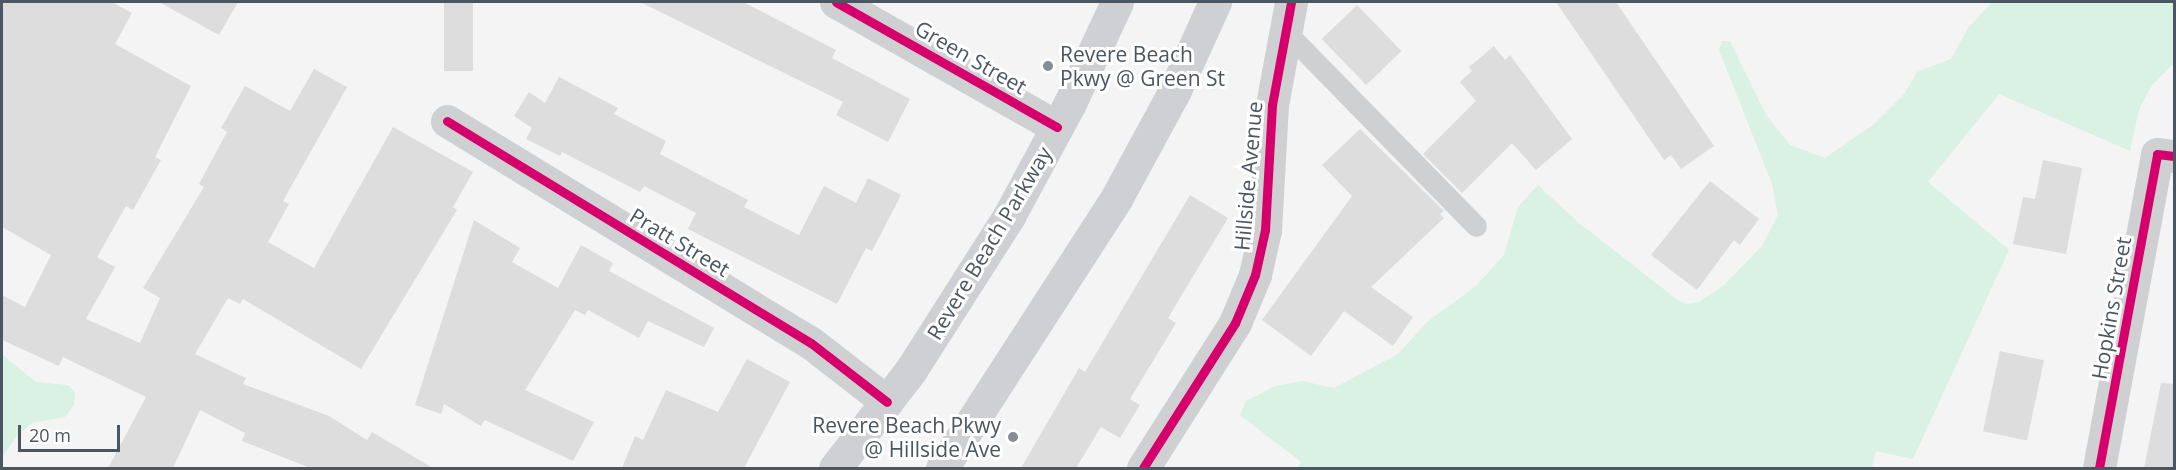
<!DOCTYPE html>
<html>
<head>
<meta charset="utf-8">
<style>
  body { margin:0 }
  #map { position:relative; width:2176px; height:470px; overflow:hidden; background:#f4f4f4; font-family:"Open Sans",sans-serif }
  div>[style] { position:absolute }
  .green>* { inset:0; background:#d9f2e3 }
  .building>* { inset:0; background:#ddddde; transform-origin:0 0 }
  .service>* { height:21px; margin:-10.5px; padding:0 10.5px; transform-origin:10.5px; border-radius:10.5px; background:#ced0d2 }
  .minor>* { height:33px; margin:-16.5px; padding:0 16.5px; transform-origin:16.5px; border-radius:16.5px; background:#ced0d2 }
  .secondary>* { height:33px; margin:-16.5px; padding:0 16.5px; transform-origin:16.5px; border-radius:16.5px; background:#ced0d4 }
  .cycleway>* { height:9px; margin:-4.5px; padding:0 4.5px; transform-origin:4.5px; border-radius:4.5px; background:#d6006c }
  .dots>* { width:16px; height:16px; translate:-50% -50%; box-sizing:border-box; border:3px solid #fff; border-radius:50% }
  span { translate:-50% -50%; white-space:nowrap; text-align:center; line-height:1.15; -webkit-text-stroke:6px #fff; paint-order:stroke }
  .poi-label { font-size:21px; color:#4a5661 }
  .left { translate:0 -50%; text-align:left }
  .right { translate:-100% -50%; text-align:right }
  .street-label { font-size:21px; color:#4a5661 }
  .frame { position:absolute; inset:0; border:3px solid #4a5661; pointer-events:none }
  .scale { position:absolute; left:18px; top:425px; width:102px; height:27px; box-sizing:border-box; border:3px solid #4a5661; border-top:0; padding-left:8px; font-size:18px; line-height:21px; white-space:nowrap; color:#4a5661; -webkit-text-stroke:4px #fff; paint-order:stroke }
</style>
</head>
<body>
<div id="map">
  <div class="green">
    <i style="clip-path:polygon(1992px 2px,2174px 2px,2174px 63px,2152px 85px,2139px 110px,2130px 151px,1999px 94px,1928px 182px,2009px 250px,1913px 459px,1876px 451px,1872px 468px,1298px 468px,1301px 462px,1240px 415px,1246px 401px,1275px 386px,1302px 381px,1334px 388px,1398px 354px,1427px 322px,1476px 286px,1504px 255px,1518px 207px,1538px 185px,1579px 223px,1675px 298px,1686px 304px,1699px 302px,1724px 285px,1762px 246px,1778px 215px,1772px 184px,1719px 50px,1722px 41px,1730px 41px,1766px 115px,1790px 145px,1825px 158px,1873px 125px,1905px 93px,1917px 72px,1951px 59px,1968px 28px)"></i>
    <i style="clip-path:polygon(2px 354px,36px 382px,68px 385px,75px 392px,74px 405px,65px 417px,32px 423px,16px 437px,2px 458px)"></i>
  </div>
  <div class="building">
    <i style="clip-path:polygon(2px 2px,112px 2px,132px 13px,115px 44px,191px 86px,155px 157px,161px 160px,133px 210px,126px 206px,97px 257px,115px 267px,86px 319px,140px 343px,160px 298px,143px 288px,204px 187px,199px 184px,227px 132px,221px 128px,245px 86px,290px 111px,314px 69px,347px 87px,283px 201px,289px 204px,268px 242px,314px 268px,393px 127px,473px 172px,453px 207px,457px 210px,361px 369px,243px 299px,240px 304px,228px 298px,195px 354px,246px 378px,243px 384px,329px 416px,367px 440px,372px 432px,433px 468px,310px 468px,242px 441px,245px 433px,200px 410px,173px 468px,108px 468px,146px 397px,63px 357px,59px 366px,2px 340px,2px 295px,25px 307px,51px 255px,2px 227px)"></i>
    <i style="clip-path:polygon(159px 2px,238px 2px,219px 35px)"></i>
    <i style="left:444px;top:2px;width:29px;height:69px"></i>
    <i style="clip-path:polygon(640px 2px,743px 2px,836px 50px,832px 58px,910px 99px,888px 142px,836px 115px,843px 102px)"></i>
    <i style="clip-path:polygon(1556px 2px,1616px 2px,1714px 146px,1681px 169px,1671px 155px,1664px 160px)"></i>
    <i style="left:1357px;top:5px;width:64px;height:49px;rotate:46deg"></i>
    <i style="clip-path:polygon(1494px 46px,1505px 60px,1510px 55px,1572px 139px,1536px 170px,1512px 143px,1462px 193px,1423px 154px,1476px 101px,1460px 82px,1472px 71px,1469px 67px)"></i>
    <i style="clip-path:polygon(559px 77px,618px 108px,614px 114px,666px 141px,660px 154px,748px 200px,744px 207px,799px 235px,824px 186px,856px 203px,868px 178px,901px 195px,872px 251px,866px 248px,837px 304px,688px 229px,696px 213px,644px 186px,640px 192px,562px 152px,560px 156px,526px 139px,532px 128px,514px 116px,529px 92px,545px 103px)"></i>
    <i style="clip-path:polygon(1360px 129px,1444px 211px,1440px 214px,1444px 218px,1371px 287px,1413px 317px,1393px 346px,1344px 311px,1311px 356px,1262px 320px,1352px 196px,1322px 165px)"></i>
    <i style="clip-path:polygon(2043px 160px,2082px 168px,2066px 254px,2013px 244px,2023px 197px,2035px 199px)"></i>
    <i style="clip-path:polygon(1710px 181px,1759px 219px,1740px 245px,1734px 240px,1697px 290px,1651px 255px)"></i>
    <i style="clip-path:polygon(1190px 195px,1228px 218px,1168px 318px,1176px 323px,1130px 399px,1140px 405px,1120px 438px,1101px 427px,1076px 468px,1021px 468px,1079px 368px,1085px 372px)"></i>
    <i style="clip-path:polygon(474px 220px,520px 248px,512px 262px,558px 288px,581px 245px,613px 263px,609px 271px,714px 328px,704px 347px,648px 321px,639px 338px,588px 310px,585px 315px,575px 310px,525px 390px,594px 422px,573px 461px,485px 420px,481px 426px,444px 404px,441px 414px,415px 405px)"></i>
    <i style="left:2000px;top:351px;width:45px;height:82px;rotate:12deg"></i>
    <i style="clip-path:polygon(747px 359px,790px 382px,744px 468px,622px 468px,635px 436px,643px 440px,666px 390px,718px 412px)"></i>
    <i style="clip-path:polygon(2161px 383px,2175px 384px,2175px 468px,2144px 468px)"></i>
  </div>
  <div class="service">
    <i style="left:1287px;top:33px;width:270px;rotate:45.6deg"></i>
  </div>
  <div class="minor">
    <i style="left:836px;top:2px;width:254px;rotate:29.5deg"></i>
    <i style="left:447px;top:121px;width:426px;rotate:31.4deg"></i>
    <i style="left:811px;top:343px;width:96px;rotate:37.8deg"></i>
    <i style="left:1143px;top:468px;width:172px;rotate:-57.6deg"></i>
    <i style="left:1235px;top:323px;width:52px;rotate:-67.4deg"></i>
    <i style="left:1255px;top:275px;width:46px;rotate:-77.5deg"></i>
    <i style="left:1265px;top:230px;width:125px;rotate:-86.8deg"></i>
    <i style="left:1272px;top:105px;width:105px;rotate:-79.5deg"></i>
    <i style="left:2099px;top:468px;width:319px;rotate:-79.5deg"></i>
    <i style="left:2157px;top:154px;width:17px;rotate:7deg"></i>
  </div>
  <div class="secondary">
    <i style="left:835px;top:468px;width:124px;rotate:-52.2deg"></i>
    <i style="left:911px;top:370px;width:183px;rotate:-57.5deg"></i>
    <i style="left:1009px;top:216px;width:128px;rotate:-61.6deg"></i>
    <i style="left:1070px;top:103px;width:111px;rotate:-65deg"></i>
    <i style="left:942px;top:468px;width:323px;rotate:-57.1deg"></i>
    <i style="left:1117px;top:197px;width:122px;rotate:-61.5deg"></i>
    <i style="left:1175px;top:90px;width:97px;rotate:-65.6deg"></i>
  </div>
  <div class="cycleway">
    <i style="left:836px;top:2px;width:254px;rotate:29.5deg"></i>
    <i style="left:447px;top:121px;width:426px;rotate:31.4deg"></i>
    <i style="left:811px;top:343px;width:96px;rotate:37.8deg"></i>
    <i style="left:1143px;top:468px;width:172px;rotate:-57.6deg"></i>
    <i style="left:1235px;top:323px;width:52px;rotate:-67.4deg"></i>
    <i style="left:1255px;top:275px;width:46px;rotate:-77.5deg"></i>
    <i style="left:1265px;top:230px;width:125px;rotate:-86.8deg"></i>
    <i style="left:1272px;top:105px;width:105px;rotate:-79.5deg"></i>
    <i style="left:2099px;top:468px;width:319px;rotate:-79.5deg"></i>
    <i style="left:2157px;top:154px;width:17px;rotate:7deg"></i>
  </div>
  <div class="dots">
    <i style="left:1048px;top:66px;background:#868d94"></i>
    <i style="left:1013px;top:437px;background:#868d94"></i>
  </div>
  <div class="poi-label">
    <span class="left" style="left:1060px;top:66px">Revere Beach<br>Pkwy @ Green St</span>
    <span class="right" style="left:1001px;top:437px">Revere Beach Pkwy<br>@ Hillside Ave</span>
  </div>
  <div class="street-label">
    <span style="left:971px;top:57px;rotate:30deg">Green Street</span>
    <span style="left:1248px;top:176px;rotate:-85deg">Hillside Avenue</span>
    <span style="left:680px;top:242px;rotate:31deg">Pratt Street</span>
    <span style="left:989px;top:243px;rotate:-59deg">Revere Beach Parkway</span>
    <span style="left:2111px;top:308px;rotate:-80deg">Hopkins Street</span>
  </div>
  <div class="frame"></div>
  <div class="scale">20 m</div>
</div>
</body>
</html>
